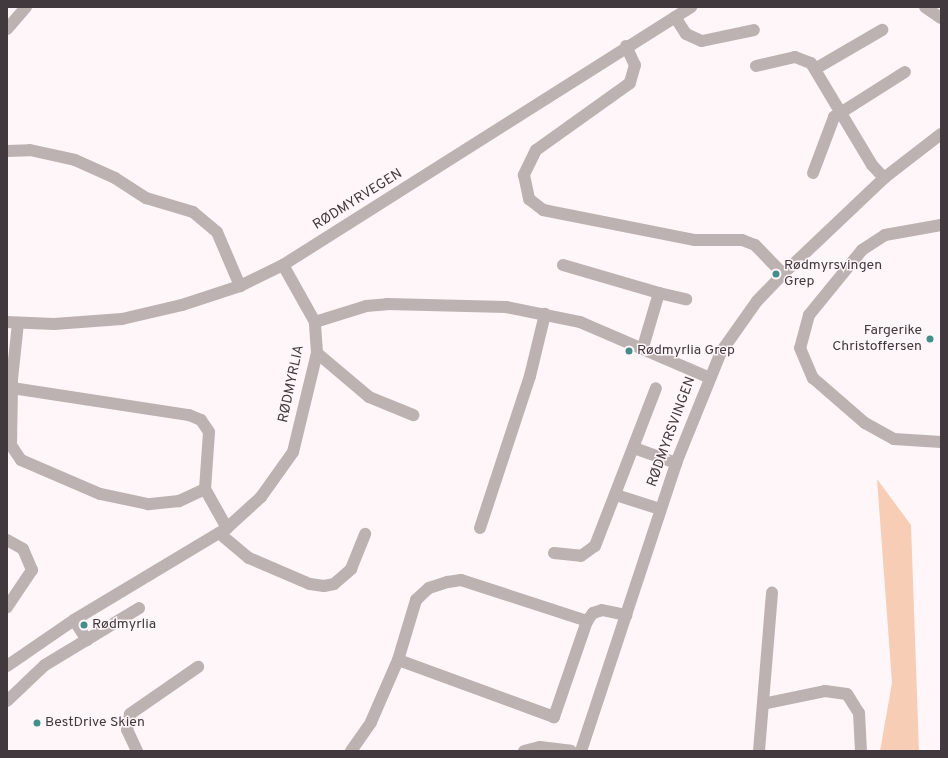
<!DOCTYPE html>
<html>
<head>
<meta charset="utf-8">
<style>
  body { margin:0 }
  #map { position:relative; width:948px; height:758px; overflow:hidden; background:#fff6fa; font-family:Overpass,sans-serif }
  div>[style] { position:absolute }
  .green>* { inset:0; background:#f8cdb5 }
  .minor>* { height:12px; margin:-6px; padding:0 6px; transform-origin:6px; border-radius:6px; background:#bcb2b1 }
  .dots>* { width:11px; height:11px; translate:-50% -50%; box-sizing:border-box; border:2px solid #fff6fa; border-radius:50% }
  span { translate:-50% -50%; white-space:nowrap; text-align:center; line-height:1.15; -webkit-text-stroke:3px #fff6fa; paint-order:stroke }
  .street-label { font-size:14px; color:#41393d }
  .poi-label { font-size:14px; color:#41393d }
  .left { translate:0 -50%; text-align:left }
  .right { translate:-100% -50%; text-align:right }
  .frame { position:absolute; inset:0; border:8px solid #41393d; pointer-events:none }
</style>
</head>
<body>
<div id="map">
  <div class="green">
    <i style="clip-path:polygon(877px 479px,911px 525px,919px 751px,880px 751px,892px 683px)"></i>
  </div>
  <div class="minor">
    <i style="left:925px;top:7px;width:19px;rotate:35deg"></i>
    <i style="left:675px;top:17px;width:20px;rotate:57deg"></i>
    <i style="left:686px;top:34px;width:17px;rotate:24deg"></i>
    <i style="left:702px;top:41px;width:53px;rotate:-11.9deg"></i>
    <i style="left:7px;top:29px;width:29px;rotate:-49deg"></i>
    <i style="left:626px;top:46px;width:21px;rotate:65deg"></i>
    <i style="left:635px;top:65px;width:19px;rotate:106deg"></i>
    <i style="left:630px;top:83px;width:115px;rotate:144.5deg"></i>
    <i style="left:536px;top:150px;width:28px;rotate:116deg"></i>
    <i style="left:524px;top:175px;width:25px;rotate:78deg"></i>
    <i style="left:529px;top:199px;width:18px;rotate:38deg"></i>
    <i style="left:543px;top:210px;width:155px;rotate:11.2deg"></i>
    <i style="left:695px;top:240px;width:47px"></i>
    <i style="left:742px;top:240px;width:14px;rotate:21deg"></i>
    <i style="left:755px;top:245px;width:40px;rotate:46deg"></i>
    <i style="left:756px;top:66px;width:40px;rotate:-13deg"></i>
    <i style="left:795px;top:57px;width:17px;rotate:21deg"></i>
    <i style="left:811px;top:63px;width:119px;rotate:59.1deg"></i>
    <i style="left:872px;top:165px;width:18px;rotate:47deg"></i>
    <i style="left:815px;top:69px;width:78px;rotate:-30.2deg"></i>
    <i style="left:7px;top:151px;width:23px;rotate:-2deg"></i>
    <i style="left:30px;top:150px;width:46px;rotate:12.5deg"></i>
    <i style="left:75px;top:160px;width:44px;rotate:24.2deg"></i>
    <i style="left:115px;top:178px;width:37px;rotate:33deg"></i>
    <i style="left:146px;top:198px;width:49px;rotate:16.6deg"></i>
    <i style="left:193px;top:212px;width:31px;rotate:40deg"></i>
    <i style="left:217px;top:232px;width:59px;rotate:66.9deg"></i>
    <i style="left:813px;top:173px;width:60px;rotate:-69.4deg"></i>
    <i style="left:834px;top:117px;width:84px;rotate:-32.4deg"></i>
    <i style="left:941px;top:225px;width:57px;rotate:169.9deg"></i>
    <i style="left:885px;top:235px;width:27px;rotate:147deg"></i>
    <i style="left:862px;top:250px;width:84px;rotate:129.2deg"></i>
    <i style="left:809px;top:315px;width:34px;rotate:105deg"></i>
    <i style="left:800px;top:348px;width:33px;rotate:67deg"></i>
    <i style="left:813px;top:378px;width:69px;rotate:40.9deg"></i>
    <i style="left:865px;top:423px;width:33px;rotate:29deg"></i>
    <i style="left:894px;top:439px;width:47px;rotate:3.7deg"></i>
    <i style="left:283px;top:265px;width:65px;rotate:60.7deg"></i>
    <i style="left:563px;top:265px;width:100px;rotate:16.3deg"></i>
    <i style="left:659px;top:293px;width:56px;rotate:106.5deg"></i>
    <i style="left:659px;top:293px;width:28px;rotate:13deg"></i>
    <i style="left:7px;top:322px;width:47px;rotate:2.4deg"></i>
    <i style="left:54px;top:324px;width:68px;rotate:-4.2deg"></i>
    <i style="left:122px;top:319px;width:62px;rotate:-13.1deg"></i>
    <i style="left:182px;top:305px;width:61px;rotate:-18.1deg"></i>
    <i style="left:240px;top:286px;width:48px;rotate:-26deg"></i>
    <i style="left:283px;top:265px;width:483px;rotate:-32.3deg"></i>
    <i style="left:317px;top:353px;width:68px;rotate:40.2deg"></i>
    <i style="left:369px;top:397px;width:48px;rotate:22.2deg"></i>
    <i style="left:7px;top:389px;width:5px;rotate:-11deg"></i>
    <i style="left:12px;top:388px;width:179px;rotate:8.7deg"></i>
    <i style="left:189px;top:415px;width:13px;rotate:23deg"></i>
    <i style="left:201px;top:420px;width:14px;rotate:56deg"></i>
    <i style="left:209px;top:432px;width:57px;rotate:94deg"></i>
    <i style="left:205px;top:489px;width:29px;rotate:155deg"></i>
    <i style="left:179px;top:501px;width:31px;rotate:174deg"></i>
    <i style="left:148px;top:504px;width:49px;rotate:-168.2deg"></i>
    <i style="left:100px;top:494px;width:86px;rotate:-156.7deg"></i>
    <i style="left:21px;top:460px;width:18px;rotate:-124deg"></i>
    <i style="left:11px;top:445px;width:57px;rotate:-89deg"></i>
    <i style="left:12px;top:388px;width:9px;rotate:-90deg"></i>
    <i style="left:12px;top:379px;width:56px;rotate:-83.9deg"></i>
    <i style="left:634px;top:448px;width:45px;rotate:19.7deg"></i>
    <i style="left:205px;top:489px;width:45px;rotate:60.6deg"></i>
    <i style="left:616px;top:495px;width:46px;rotate:17.7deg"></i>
    <i style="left:480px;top:528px;width:160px;rotate:-71.8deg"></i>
    <i style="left:530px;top:376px;width:64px;rotate:-76.4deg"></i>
    <i style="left:219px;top:533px;width:39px;rotate:40deg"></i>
    <i style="left:249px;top:558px;width:66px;rotate:23.1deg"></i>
    <i style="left:310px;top:584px;width:14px;rotate:8deg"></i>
    <i style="left:324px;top:586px;width:10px;rotate:-11deg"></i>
    <i style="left:334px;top:584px;width:23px;rotate:-41deg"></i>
    <i style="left:351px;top:569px;width:38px;rotate:-68deg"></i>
    <i style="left:7px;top:540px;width:18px;rotate:29deg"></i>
    <i style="left:23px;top:549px;width:23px;rotate:67deg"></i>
    <i style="left:32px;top:570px;width:45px;rotate:124deg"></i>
    <i style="left:554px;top:553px;width:27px;rotate:6deg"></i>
    <i style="left:581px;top:556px;width:17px;rotate:-36deg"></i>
    <i style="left:595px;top:546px;width:169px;rotate:-68.9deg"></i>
    <i style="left:74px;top:620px;width:24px;rotate:57deg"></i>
    <i style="left:587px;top:621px;width:102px;rotate:109deg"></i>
    <i style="left:554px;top:717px;width:166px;rotate:-159.9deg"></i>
    <i style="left:398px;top:660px;width:63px;rotate:-73.3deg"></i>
    <i style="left:416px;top:600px;width:18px;rotate:-43deg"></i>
    <i style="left:429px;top:588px;width:20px;rotate:-18deg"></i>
    <i style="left:448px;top:582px;width:13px;rotate:-9deg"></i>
    <i style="left:461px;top:580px;width:133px;rotate:18deg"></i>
    <i style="left:587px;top:621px;width:10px;rotate:-53deg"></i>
    <i style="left:593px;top:613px;width:9px;rotate:-18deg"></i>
    <i style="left:602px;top:610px;width:25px;rotate:12deg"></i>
    <i style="left:7px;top:666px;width:81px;rotate:-34.5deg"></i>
    <i style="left:74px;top:620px;width:179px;rotate:-31deg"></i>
    <i style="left:227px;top:528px;width:46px;rotate:-42.4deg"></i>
    <i style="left:261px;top:497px;width:55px;rotate:-54.6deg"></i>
    <i style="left:293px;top:452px;width:102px;rotate:-76.4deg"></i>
    <i style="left:317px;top:353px;width:31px;rotate:-94deg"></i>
    <i style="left:315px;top:322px;width:53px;rotate:-17.4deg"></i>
    <i style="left:366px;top:306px;width:21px;rotate:-5deg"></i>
    <i style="left:387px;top:304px;width:119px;rotate:1.4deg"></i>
    <i style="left:506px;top:307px;width:76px;rotate:11.5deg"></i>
    <i style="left:580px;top:322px;width:139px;rotate:23.3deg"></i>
    <i style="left:7px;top:701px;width:52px;rotate:-43.5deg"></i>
    <i style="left:45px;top:665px;width:110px;rotate:-31.2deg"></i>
    <i style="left:763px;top:704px;width:63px;rotate:-11.8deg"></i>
    <i style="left:825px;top:691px;width:22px;rotate:8deg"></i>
    <i style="left:847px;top:694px;width:22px;rotate:58deg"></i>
    <i style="left:859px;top:713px;width:38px;rotate:87deg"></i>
    <i style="left:137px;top:751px;width:23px;rotate:-115deg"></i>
    <i style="left:127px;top:730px;width:16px;rotate:-79deg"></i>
    <i style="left:130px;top:714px;width:83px;rotate:-34.7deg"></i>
    <i style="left:351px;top:751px;width:35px;rotate:-55deg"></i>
    <i style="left:371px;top:722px;width:68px;rotate:-66.5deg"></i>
    <i style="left:524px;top:751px;width:16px;rotate:-14deg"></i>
    <i style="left:540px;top:747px;width:31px;rotate:7deg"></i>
    <i style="left:581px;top:751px;width:303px;rotate:-71.7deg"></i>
    <i style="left:676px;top:463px;width:120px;rotate:-67.9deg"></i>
    <i style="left:721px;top:352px;width:62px;rotate:-54.8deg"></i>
    <i style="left:757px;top:301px;width:37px;rotate:-46deg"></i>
    <i style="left:783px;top:274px;width:139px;rotate:-43.5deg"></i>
    <i style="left:884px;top:178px;width:72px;rotate:-37.7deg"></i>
    <i style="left:759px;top:751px;width:159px;rotate:-85.3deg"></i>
  </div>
  <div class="dots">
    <i style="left:776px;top:274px;background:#458d8a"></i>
    <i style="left:930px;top:339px;background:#458d8a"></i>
    <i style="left:629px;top:351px;background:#458d8a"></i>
    <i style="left:84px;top:625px;background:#458d8a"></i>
    <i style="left:37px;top:723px;background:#458d8a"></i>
  </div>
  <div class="street-label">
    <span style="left:358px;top:200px;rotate:-32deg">RØDMYRVEGEN</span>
    <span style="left:292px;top:384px;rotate:-78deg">RØDMYRLIA</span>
    <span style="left:672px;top:432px;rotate:-70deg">RØDMYRSVINGEN</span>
  </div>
  <div class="poi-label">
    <span class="left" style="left:784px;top:274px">Rødmyrsvingen<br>Grep</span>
    <span class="right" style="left:922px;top:339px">Fargerike<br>Christoffersen</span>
    <span class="left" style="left:637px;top:351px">Rødmyrlia Grep</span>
    <span class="left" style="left:92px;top:625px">Rødmyrlia</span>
    <span class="left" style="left:45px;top:723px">BestDrive Skien</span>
  </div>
  <div class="frame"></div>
</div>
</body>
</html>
